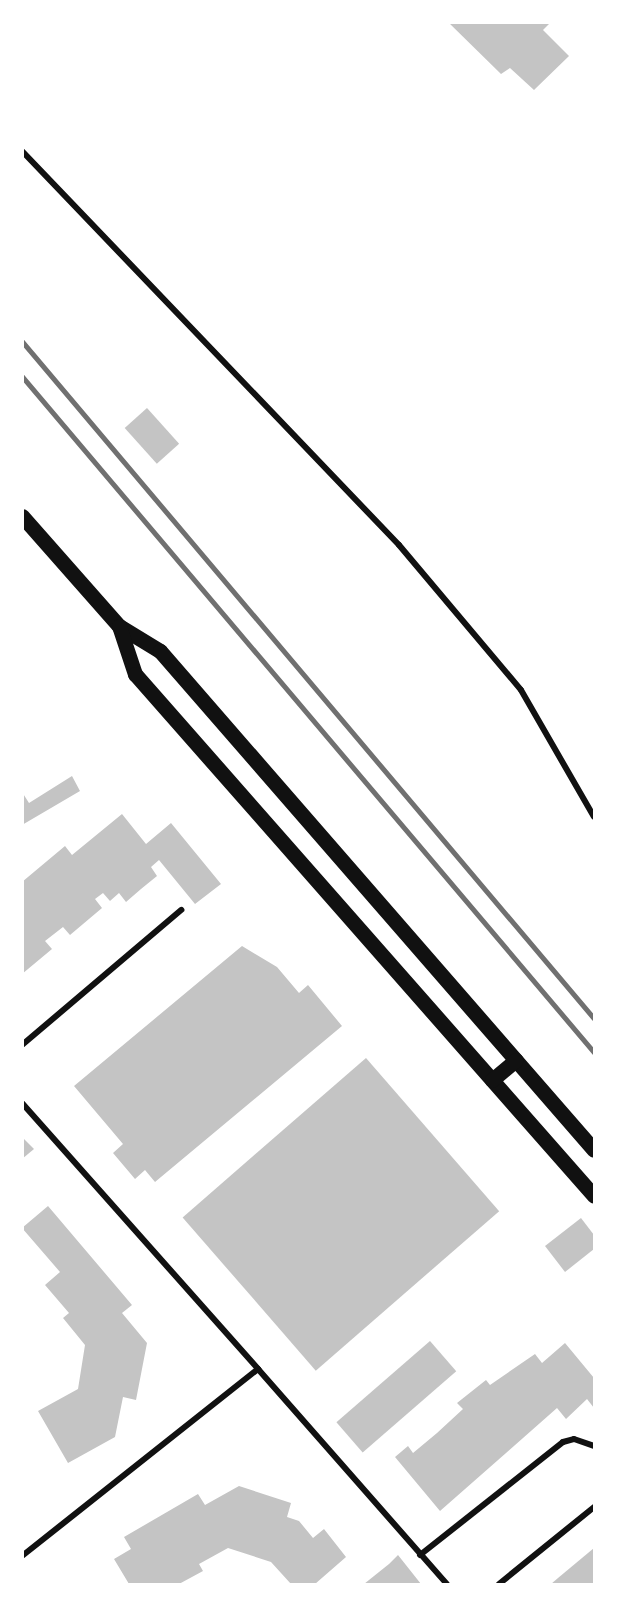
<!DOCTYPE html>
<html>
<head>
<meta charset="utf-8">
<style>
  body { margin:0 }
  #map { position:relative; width:617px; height:1607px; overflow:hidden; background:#fff; font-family:Lora,serif }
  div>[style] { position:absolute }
  .building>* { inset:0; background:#c4c4c4; transform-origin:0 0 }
  .minor>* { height:6px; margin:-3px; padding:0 3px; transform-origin:3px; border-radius:3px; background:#111 }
  .primary>* { height:15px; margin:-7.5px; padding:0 7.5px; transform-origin:7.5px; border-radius:7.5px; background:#111 }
  .rail>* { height:4.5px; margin:-2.25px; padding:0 2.25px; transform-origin:2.25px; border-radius:2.25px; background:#707070 }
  span { translate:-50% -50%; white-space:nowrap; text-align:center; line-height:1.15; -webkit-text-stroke:4.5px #fff; paint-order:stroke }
  .frame { position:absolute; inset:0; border:24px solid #fff; pointer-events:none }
</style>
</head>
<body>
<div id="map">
  <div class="building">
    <i style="clip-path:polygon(448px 22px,551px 22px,543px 30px,569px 56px,534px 90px,510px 68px,501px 74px)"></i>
    <i style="left:147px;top:408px;width:48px;height:30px;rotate:48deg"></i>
    <i style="clip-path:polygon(72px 776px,80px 791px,22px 825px,22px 792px,29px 803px)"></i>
    <i style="clip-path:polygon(122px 814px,146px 844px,171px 823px,221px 884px,195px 904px,159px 860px,151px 867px,157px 876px,141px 889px,126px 902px,119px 893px,110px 901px,103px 893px,95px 899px,102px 908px,70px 935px,63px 927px,45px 941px,52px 949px,22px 974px,22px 882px,65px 846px,72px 855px)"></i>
    <i style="clip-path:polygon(242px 946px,277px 967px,299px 993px,308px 985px,342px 1026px,155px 1182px,145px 1170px,135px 1179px,113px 1153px,123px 1144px,74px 1086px)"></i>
    <i style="left:366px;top:1058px;width:203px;height:243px;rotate:49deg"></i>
    <i style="clip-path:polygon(22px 1137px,34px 1149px,22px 1159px)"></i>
    <i style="clip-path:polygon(48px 1206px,132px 1305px,122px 1313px,147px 1343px,136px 1400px,123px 1397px,115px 1437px,68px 1463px,38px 1411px,78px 1389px,85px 1345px,63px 1318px,69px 1313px,45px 1285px,60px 1272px,22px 1228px)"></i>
    <i style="clip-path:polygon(581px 1218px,594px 1235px,594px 1249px,565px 1272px,545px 1246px)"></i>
    <i style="left:430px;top:1341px;width:40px;height:124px;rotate:49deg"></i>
    <i style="clip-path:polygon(565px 1343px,594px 1378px,594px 1408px,587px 1399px,566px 1419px,557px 1408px,440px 1511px,395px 1457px,408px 1446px,413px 1453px,437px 1433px,463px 1409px,457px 1403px,486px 1380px,490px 1385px,535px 1354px,542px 1363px)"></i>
    <i style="clip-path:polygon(239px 1486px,291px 1503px,287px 1517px,299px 1521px,313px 1538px,324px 1529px,346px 1557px,315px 1584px,291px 1584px,271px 1562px,228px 1548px,199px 1564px,203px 1571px,179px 1584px,129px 1584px,114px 1559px,131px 1549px,124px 1537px,198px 1494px,205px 1505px)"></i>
    <i style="clip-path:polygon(594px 1548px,594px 1584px,551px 1584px,558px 1578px)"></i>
    <i style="clip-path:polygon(398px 1555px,421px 1584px,364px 1584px,389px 1564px)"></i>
  </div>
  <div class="minor">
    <i style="left:22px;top:151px;width:545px;rotate:46.26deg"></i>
    <i style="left:399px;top:545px;width:189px;rotate:49.9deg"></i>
    <i style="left:521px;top:690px;width:146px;rotate:60.1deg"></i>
    <i style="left:22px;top:1045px;width:209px;rotate:-40.3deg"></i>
    <i style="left:22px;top:1103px;width:356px;rotate:48.4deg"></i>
    <i style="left:420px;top:1555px;width:182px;rotate:-38.3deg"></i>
    <i style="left:563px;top:1442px;width:11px;rotate:-15deg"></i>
    <i style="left:574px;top:1439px;width:21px;rotate:19deg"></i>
    <i style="left:22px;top:1556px;width:301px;rotate:-38.4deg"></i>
    <i style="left:258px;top:1369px;width:286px;rotate:48.7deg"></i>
    <i style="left:499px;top:1584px;width:122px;rotate:-39deg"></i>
  </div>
  <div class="primary">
    <i style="left:22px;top:516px;width:147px;rotate:48.6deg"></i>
    <i style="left:119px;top:626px;width:48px;rotate:31.4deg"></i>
    <i style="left:160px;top:651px;width:661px;rotate:48.99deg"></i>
    <i style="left:119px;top:626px;width:51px;rotate:71.6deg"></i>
    <i style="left:135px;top:674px;width:695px;rotate:48.67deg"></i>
    <i style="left:492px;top:1080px;width:31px;rotate:-40deg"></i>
  </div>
  <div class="rail">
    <i style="left:22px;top:341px;width:886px;rotate:49.81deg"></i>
    <i style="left:22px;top:376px;width:886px;rotate:49.76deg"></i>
  </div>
  <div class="frame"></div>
</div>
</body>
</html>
